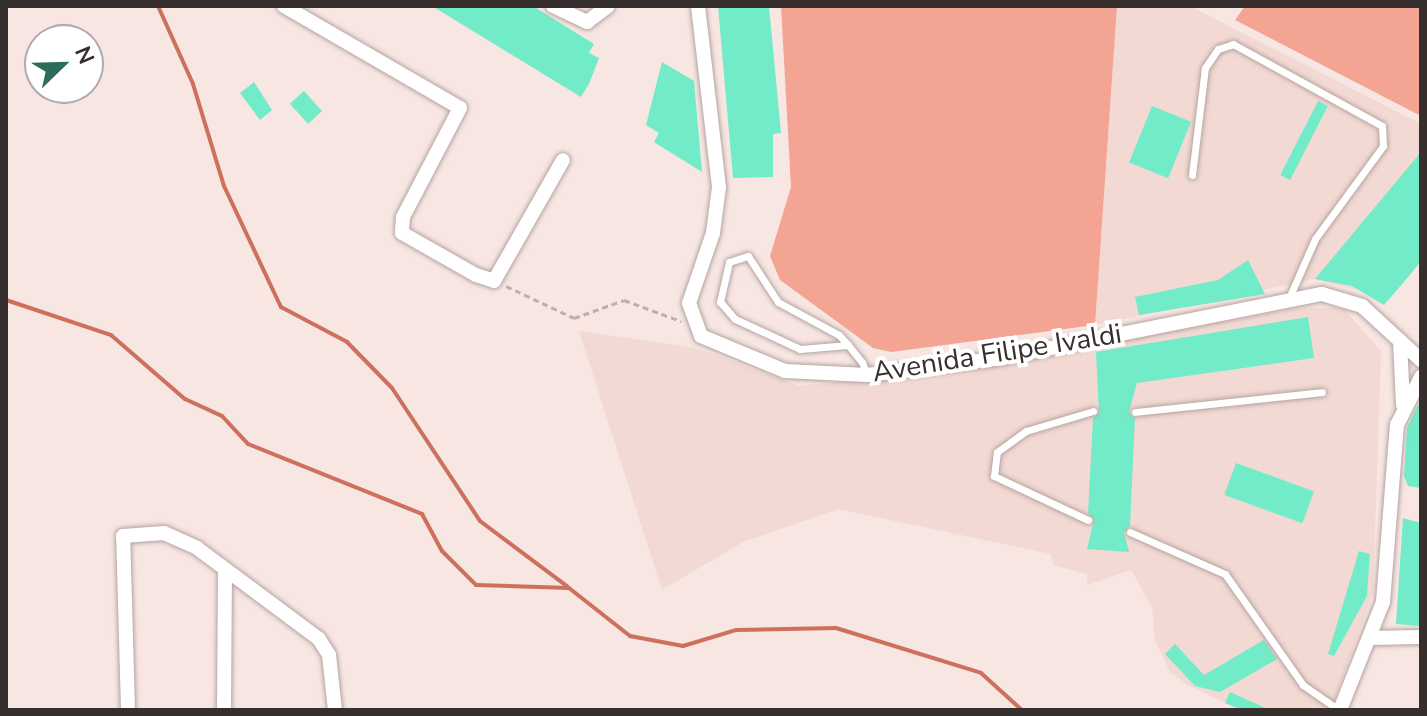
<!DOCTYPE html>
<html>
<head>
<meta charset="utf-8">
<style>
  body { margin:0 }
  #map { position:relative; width:1427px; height:716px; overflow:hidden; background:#f7e6e2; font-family:"Nunito Sans",sans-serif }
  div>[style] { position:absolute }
  .built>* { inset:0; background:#f2d9d3 }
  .forest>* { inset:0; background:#f3a493 }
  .stream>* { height:4px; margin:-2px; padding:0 2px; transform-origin:2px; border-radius:2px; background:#cd705c }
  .building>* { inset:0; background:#72ecc8; transform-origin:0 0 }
  .path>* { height:3px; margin-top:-1.5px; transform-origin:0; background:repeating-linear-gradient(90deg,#bdafac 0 6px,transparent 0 10px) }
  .roads { filter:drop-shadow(0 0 2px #b5a4a0) drop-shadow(0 0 2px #b5a4a0) }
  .service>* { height:7px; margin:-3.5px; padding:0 3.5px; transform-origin:3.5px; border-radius:3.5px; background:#fff }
  .minor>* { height:14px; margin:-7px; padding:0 7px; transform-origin:7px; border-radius:7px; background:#fff }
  span { translate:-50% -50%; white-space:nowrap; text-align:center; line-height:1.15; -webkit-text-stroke:8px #fff; paint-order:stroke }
  .street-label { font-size:28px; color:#362f2e }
  .frame { position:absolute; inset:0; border:8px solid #362f2e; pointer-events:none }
  .north { position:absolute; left:24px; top:24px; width:80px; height:80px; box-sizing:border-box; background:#fff; border:2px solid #afacab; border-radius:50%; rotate:67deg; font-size:22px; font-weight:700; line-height:32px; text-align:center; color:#362f2e }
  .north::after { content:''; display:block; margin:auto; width:28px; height:36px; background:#2c6c5a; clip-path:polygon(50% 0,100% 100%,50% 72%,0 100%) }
</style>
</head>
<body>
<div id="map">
  <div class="built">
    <i style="clip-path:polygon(1117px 6px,1190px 6px,1421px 124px,1421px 234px,1369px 293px,1315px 279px,1095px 325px)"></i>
    <i style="clip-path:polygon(1299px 308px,1343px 308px,1381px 351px,1373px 592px,1331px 710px,1240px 710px,1188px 685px,1170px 672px,1155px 640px,1152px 607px,1131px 570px,1087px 585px,1087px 574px,1053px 565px,1051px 554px,838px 509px,743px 542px,662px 590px,579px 331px,696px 348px,799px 386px,930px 373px)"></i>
  </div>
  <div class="forest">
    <i style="clip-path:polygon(781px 6px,1117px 6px,1095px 325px,891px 352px,873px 348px,780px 280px,770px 256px,791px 187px)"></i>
    <i style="clip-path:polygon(1245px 6px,1421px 6px,1421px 116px,1235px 20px)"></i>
  </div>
  <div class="stream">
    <i style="left:158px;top:6px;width:85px;rotate:65.8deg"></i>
    <i style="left:193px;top:84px;width:107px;rotate:73.1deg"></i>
    <i style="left:224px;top:186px;width:134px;rotate:64.8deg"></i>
    <i style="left:281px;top:307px;width:75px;rotate:27.9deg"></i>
    <i style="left:347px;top:342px;width:64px;rotate:45.6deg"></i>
    <i style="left:392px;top:388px;width:159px;rotate:56.5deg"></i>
    <i style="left:480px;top:521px;width:109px;rotate:36.8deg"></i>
    <i style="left:6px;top:300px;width:111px;rotate:18.4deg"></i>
    <i style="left:111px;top:335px;width:98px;rotate:40.9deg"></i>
    <i style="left:185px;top:399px;width:41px;rotate:24.7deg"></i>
    <i style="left:222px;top:416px;width:38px;rotate:47deg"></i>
    <i style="left:248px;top:444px;width:188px;rotate:21.9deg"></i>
    <i style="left:422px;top:514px;width:42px;rotate:61.6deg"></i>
    <i style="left:442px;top:551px;width:48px;rotate:45deg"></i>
    <i style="left:476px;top:585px;width:93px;rotate:1.8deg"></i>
    <i style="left:569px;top:588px;width:78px;rotate:38.2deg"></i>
    <i style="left:630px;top:636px;width:54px;rotate:10.7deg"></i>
    <i style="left:683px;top:646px;width:55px;rotate:-16.8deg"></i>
    <i style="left:736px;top:630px;width:100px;rotate:-1.1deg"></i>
    <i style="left:836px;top:628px;width:152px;rotate:17.2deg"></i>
    <i style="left:981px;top:673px;width:55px;rotate:42.1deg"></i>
  </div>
  <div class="building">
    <i style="clip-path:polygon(432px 6px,533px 6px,594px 44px,589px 53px,599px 58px,589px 84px,581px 97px)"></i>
    <i style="clip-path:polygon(718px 6px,769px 6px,781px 133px,773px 134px,773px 177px,733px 178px)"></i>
    <i style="clip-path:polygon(662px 62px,694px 81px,702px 172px,654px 142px,659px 133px,646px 125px)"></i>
    <i style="clip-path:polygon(254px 82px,272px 110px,260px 120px,240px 93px)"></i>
    <i style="left:304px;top:91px;width:27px;height:19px;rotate:48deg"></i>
    <i style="left:1318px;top:101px;width:11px;height:83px;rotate:27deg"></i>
    <i style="left:1152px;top:106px;width:42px;height:61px;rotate:22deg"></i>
    <i style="clip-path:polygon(1421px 152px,1421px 261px,1409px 276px,1384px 305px,1352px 286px,1315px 279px)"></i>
    <i style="clip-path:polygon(1248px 260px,1265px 294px,1139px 315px,1135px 297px,1218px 280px)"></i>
    <i style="clip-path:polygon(1308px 317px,1314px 358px,1137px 383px,1129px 412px,1135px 418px,1130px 526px,1124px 532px,1129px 552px,1087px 549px,1094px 520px,1088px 513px,1093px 418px,1099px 412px,1096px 352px)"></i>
    <i style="clip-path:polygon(1421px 399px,1421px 488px,1408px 486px,1404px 476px,1407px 428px)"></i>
    <i style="left:1236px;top:463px;width:83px;height:34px;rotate:20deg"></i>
    <i style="clip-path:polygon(1403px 518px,1421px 523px,1420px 626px,1396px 624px)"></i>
    <i style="clip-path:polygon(1359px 551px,1370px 554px,1367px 596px,1334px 656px,1328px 654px)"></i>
    <i style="clip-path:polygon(1264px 640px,1277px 659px,1220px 692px,1195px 686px,1165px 654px,1175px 644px,1204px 675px)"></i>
    <i style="clip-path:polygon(1230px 692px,1270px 710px,1242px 710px,1225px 703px)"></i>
  </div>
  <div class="path">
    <i style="left:506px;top:286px;width:75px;rotate:25.2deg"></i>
    <i style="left:574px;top:318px;width:53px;rotate:-19.8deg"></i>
    <i style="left:624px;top:300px;width:61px;rotate:20.2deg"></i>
  </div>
  <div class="roads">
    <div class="service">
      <i style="left:1192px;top:175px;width:108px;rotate:-83.1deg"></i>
      <i style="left:1205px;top:68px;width:23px;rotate:-56deg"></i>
      <i style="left:1218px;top:49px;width:16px;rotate:-18deg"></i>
      <i style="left:1233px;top:44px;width:170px;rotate:28.8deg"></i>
      <i style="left:1382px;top:126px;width:20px;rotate:87deg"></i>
      <i style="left:1383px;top:146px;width:115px;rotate:126.2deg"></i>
      <i style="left:1315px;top:239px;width:64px;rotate:113.8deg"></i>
      <i style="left:848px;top:345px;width:48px;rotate:175.2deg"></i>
      <i style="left:800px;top:349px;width:72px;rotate:-155.2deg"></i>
      <i style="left:735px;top:319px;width:23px;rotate:-131deg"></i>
      <i style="left:720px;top:302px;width:41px;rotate:-77.3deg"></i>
      <i style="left:729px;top:262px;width:20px;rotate:-18deg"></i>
      <i style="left:748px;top:256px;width:55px;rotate:56.9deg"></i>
      <i style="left:778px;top:302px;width:69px;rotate:28.4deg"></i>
      <i style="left:839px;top:335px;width:13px;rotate:48deg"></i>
      <i style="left:848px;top:345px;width:22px;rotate:51deg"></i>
      <i style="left:862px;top:362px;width:14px;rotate:69deg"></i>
      <i style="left:1135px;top:412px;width:188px;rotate:-6.1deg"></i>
      <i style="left:1088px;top:520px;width:104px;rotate:-154.9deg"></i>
      <i style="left:994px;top:476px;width:24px;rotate:-83deg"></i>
      <i style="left:997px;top:452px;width:36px;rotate:-36deg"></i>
      <i style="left:1026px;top:431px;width:70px;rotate:-16.6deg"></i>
      <i style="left:1130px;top:532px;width:104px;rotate:23.9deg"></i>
      <i style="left:1225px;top:574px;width:136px;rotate:54.9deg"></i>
      <i style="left:1303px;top:685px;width:44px;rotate:34.8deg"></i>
    </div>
    <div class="minor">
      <i style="left:284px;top:6px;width:203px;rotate:30.1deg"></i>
      <i style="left:460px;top:108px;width:123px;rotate:117.6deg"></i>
      <i style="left:403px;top:217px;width:16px;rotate:94deg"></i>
      <i style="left:402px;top:233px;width:85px;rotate:29.6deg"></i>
      <i style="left:476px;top:275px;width:19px;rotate:18deg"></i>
      <i style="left:494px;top:281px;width:139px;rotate:-60.3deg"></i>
      <i style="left:553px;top:6px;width:38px;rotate:25deg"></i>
      <i style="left:587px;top:22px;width:26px;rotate:-37deg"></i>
      <i style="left:698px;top:6px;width:182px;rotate:83.4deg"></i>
      <i style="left:719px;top:187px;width:46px;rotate:97.4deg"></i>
      <i style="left:713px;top:233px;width:74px;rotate:108.9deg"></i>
      <i style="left:689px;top:303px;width:35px;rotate:70deg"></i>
      <i style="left:701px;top:336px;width:91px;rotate:22.6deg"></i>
      <i style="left:785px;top:371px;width:82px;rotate:2.8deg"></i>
      <i style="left:867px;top:375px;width:135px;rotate:-7.2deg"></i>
      <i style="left:1001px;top:358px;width:327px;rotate:-11.3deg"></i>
      <i style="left:1322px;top:294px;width:42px;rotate:16.7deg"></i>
      <i style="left:1362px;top:306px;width:80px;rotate:42.5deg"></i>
      <i style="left:1400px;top:341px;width:64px;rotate:87.3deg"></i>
      <i style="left:1369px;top:638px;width:52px;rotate:-1.1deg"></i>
      <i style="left:128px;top:710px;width:174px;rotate:-91.6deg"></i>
      <i style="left:123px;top:536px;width:41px;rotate:-4.2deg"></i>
      <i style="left:164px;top:533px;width:36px;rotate:24deg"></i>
      <i style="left:197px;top:548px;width:152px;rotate:36.7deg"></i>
      <i style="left:319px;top:639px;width:19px;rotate:58deg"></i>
      <i style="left:329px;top:655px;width:55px;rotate:83.8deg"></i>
      <i style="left:224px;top:710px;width:140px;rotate:-89.6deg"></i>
      <i style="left:1340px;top:710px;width:116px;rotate:-68.3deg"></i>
      <i style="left:1383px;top:602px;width:178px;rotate:-85.5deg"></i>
      <i style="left:1397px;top:425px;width:54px;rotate:-63.4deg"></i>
    </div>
  </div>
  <div class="street-label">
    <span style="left:997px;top:353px;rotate:-9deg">Avenida Filipe Ivaldi</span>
  </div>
  <div class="frame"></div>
  <div class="north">N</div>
</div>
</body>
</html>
